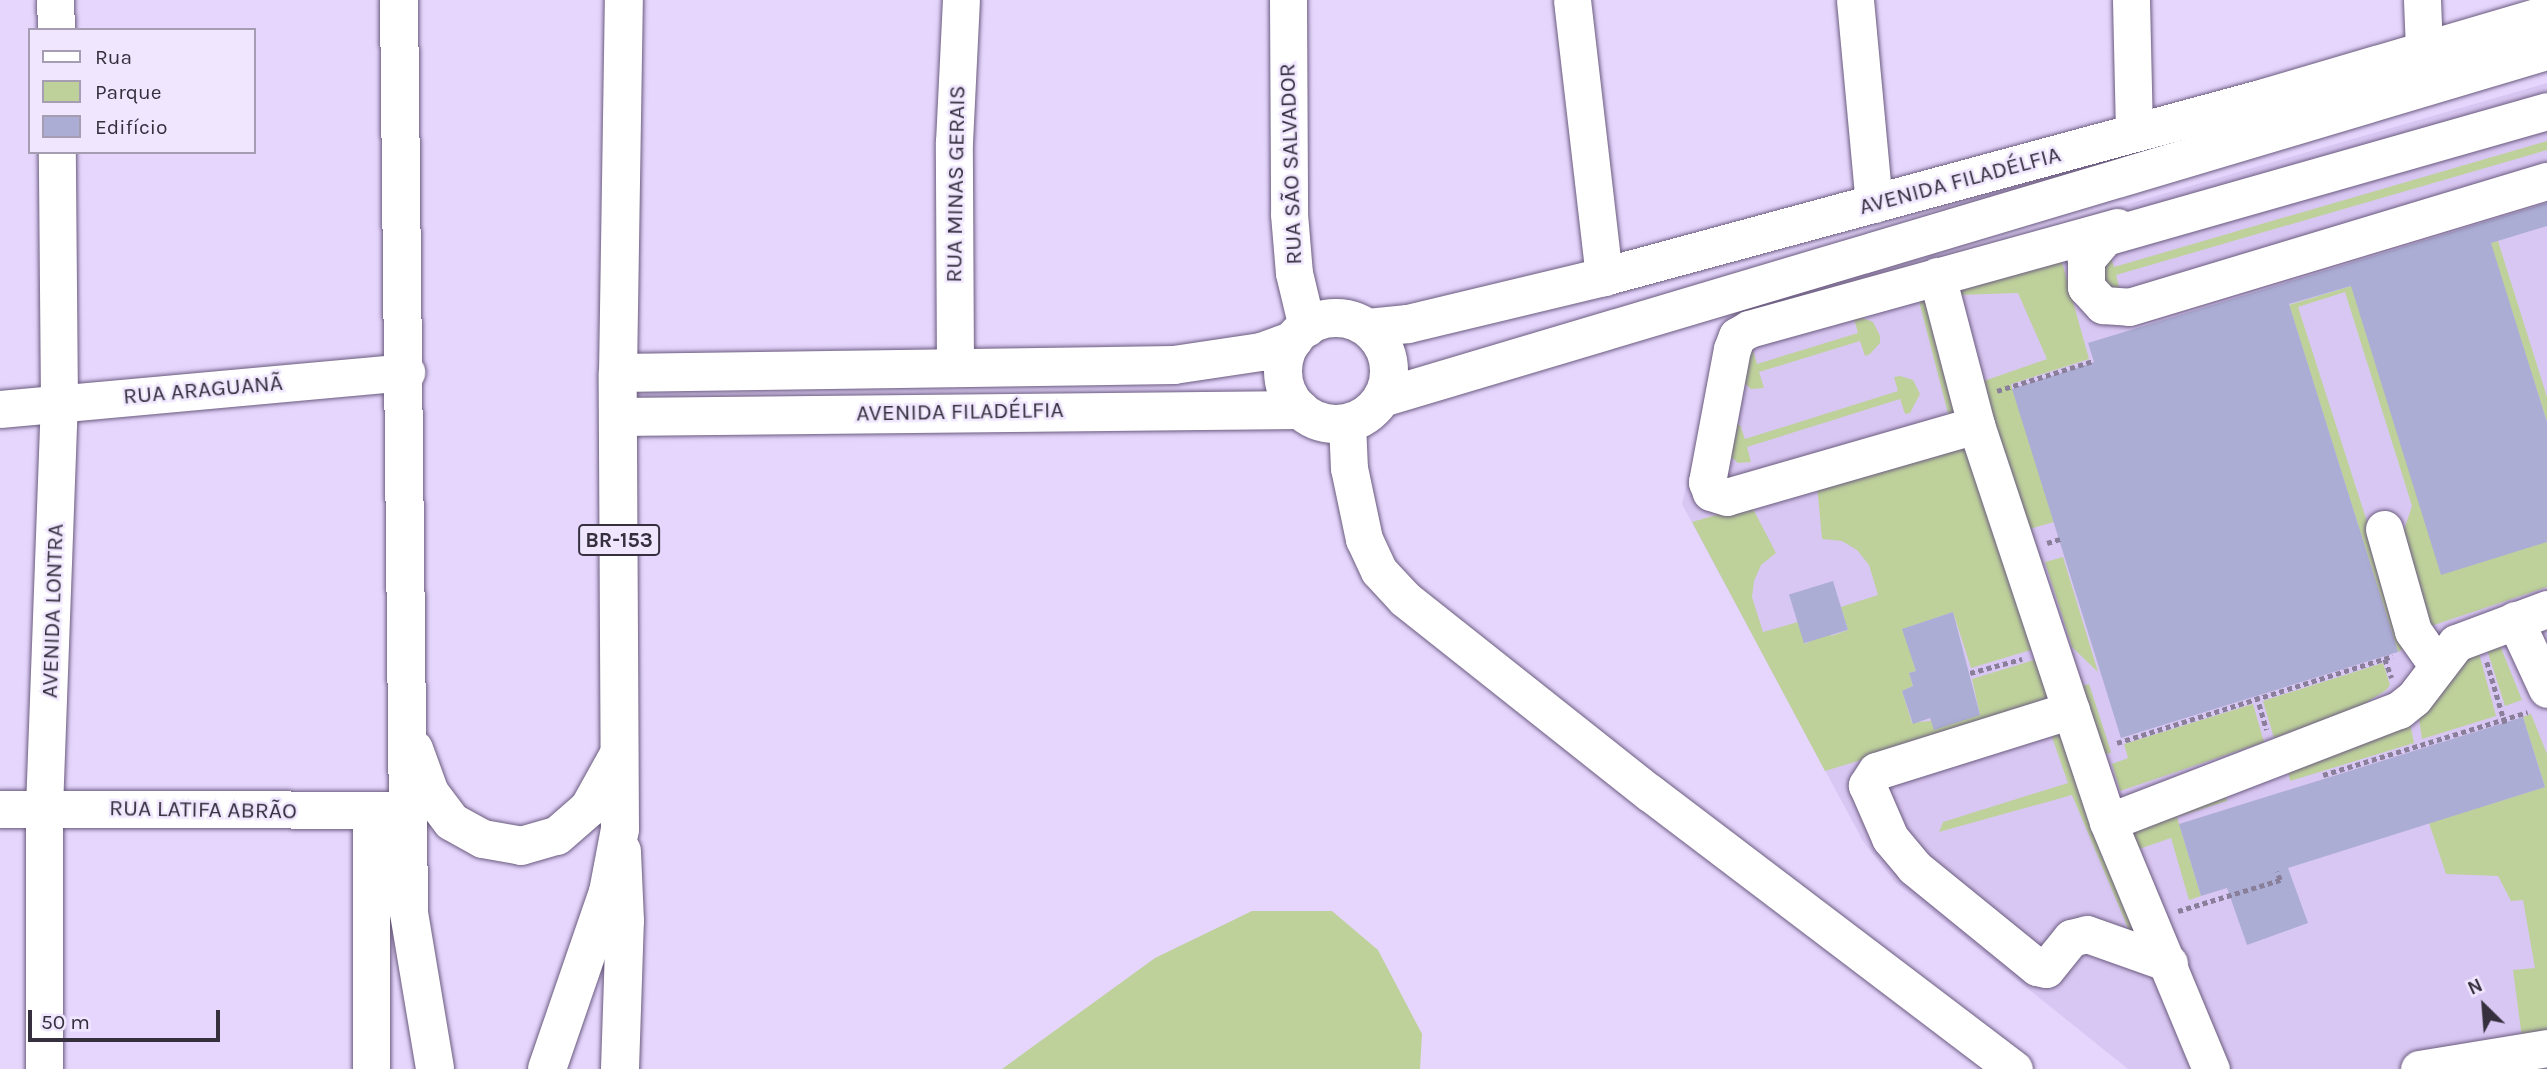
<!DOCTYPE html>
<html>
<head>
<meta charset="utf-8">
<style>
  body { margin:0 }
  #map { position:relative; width:2547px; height:1069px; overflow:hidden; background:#e6d6fe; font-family:Karla,sans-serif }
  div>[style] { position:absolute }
  .built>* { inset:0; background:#d9c7f3 }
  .green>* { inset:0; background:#bed19b; transform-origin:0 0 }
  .building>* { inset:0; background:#acadd5; transform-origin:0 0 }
  .path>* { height:4.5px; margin-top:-2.25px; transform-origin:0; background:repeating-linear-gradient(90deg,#8a7f9a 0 5px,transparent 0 8.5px) }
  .roads { filter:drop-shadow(0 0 2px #6a5b7e) drop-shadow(0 0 2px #6a5b7e) }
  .minor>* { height:37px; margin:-18.5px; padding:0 18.5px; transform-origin:18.5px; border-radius:18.5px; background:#fff }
  .major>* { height:38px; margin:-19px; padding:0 19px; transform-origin:19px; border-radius:19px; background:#fff }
  .major>.ring { margin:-19px; padding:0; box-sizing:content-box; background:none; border:38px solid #fff; border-radius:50% }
  .highway>* { height:38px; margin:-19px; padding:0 19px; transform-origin:19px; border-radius:19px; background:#fff }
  span { translate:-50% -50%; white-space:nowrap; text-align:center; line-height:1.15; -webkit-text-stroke:5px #f0e7ff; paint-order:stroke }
  .shield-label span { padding:2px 5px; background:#f0e7ff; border:2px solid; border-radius:5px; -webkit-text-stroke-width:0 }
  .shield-label { font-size:21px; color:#352f3e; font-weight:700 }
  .street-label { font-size:23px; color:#352f3e }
  .legend { position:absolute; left:28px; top:28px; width:228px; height:126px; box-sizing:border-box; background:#f0e7ff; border:2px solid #a59db2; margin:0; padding:9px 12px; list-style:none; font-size:21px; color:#352f3e }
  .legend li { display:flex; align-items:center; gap:14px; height:35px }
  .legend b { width:35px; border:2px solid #a59db2 }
  .north { position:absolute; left:2449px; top:971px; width:70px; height:70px; -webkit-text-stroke:5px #f0e7ff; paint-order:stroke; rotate:335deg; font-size:19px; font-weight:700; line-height:28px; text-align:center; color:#352f3e }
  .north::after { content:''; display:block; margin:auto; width:24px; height:32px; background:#352f3e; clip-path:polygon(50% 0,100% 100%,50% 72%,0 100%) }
  .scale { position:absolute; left:28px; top:1010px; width:192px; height:32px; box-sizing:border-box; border:4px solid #352f3e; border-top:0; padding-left:9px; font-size:21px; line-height:24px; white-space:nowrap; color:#352f3e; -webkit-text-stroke:5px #f0e7ff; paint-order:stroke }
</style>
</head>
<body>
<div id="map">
  <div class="built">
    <i style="clip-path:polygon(2547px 83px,2547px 1069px,2128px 1069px,1895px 882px,1863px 841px,1682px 504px,1726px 320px)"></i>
  </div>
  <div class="green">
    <i style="clip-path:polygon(2547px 141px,2547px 150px,2116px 275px,2120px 290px,2107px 291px,2094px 266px,2109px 253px,2114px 267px)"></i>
    <i style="clip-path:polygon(2498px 241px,2547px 397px,2547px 422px,2494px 255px,2483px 245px)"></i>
    <i style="clip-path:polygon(2060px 255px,2089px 359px,2011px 384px,2054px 522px,2026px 530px,1978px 383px,2047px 359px,2018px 293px,1958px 295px,1958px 289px)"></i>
    <i style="clip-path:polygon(2371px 280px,2547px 542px,2547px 587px,2428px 627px,2400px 542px,2412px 506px,2345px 292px,2298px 307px,2407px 646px,2398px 652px,2289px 305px)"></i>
    <i style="clip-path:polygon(1927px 292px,1961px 419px,1949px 417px,1919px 301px)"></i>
    <i style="clip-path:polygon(1860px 317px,1873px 322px,1880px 336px,1880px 343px,1870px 354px,1865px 356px,1860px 341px,1759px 372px,1764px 388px,1751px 389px,1740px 379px,1746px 353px,1753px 351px,1757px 364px,1858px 333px,1854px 319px)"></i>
    <i style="clip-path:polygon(1900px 376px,1913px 380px,1920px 394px,1910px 413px,1905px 414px,1900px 399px,1747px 447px,1751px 462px,1738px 463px,1727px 453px,1733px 427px,1740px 425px,1745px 439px,1898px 391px,1894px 377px)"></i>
    <i style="clip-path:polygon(1963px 443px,2034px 649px,1971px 668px,1953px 612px,1903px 629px,1916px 671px,1909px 673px,1913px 686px,1902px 691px,1912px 723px,1980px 715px,1972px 679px,2037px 659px,2048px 698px,2043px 705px,1825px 771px,1692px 522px,1751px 505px,1776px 553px,1761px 565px,1754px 581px,1752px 597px,1763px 632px,1798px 622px,1805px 644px,1829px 631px,1831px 636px,1848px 630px,1841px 607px,1878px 595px,1869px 565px,1857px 550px,1842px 541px,1822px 539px,1817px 485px)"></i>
    <i style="clip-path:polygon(2063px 557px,2098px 672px,2072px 647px,2045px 562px)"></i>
    <i style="clip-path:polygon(2497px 638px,2522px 700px,2505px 706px,2485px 643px)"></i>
    <i style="clip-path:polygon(2477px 646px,2496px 716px,2422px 739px,2418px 712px)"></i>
    <i style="clip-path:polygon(2383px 663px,2390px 685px,2386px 690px,2358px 708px,2274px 738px,2263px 701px)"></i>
    <i style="left:2089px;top:684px;width:72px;height:13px;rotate:72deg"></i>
    <i style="clip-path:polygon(2253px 704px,2264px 742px,2120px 791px,2112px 764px,2128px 758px,2124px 744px)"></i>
    <i style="clip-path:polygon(2531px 714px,2547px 754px,2547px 1034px,2522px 1038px,2513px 970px,2535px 968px,2523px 900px,2511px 901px,2498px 876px,2446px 874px,2429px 823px,2545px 787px,2523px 717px)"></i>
    <i style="clip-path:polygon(2409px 719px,2414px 743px,2290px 781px,2288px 771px)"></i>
    <i style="clip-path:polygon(2059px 730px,2142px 931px,2131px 935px,2072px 795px,1939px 832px,1943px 822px,2068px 783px,2052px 737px)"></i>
    <i style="clip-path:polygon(2225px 792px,2227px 801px,2177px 817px,2201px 896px,2189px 900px,2171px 838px,2136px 850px,2131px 829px)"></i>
    <i style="clip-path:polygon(1252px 911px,1332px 911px,1378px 950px,1422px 1034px,1420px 1069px,1002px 1069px,1155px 958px)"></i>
  </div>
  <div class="building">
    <i style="clip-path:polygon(2547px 203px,2547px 226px,2491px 243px,2547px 422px,2547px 542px,2441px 575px,2351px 286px,2289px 304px,2398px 652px,2121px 738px,2012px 389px,2094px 362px,2088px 343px)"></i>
    <i style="left:1833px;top:581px;width:51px;height:46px;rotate:73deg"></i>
    <i style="clip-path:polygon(1953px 612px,1980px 715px,1934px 730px,1930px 718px,1913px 724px,1902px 691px,1913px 686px,1909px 673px,1916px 671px,1902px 629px)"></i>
    <i style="clip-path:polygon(2523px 717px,2545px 787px,2288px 868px,2308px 923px,2247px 945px,2227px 888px,2201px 896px,2179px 824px)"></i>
  </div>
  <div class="path">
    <i style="left:1997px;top:391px;width:101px;rotate:-17.4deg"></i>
    <i style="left:2047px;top:543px;width:14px;rotate:-17deg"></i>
    <i style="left:2385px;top:659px;width:20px;rotate:70deg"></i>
    <i style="left:2487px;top:662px;width:64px;rotate:73.6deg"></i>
    <i style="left:1970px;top:673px;width:54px;rotate:-15.1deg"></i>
    <i style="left:2257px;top:696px;width:35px;rotate:74deg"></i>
    <i style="left:2117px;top:743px;width:289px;rotate:-17.5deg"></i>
    <i style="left:2323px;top:775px;width:214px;rotate:-17.1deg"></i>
    <i style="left:2178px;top:911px;width:107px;rotate:-16.9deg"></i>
    <i style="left:2280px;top:880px;width:9px;rotate:-111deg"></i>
  </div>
  <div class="roads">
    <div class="minor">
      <i style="left:55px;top:0;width:30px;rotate:88deg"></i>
      <i style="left:1288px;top:0;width:214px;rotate:89.7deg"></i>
      <i style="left:1289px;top:214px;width:59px;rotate:85.2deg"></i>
      <i style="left:1294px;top:273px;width:56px;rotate:76.5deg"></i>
      <i style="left:1572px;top:0;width:279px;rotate:83.4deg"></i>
      <i style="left:1855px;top:0;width:205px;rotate:84.7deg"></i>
      <i style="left:2131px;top:0;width:133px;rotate:88.7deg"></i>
      <i style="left:2422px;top:0;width:50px;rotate:87.7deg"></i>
      <i style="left:2547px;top:111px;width:460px;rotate:164.1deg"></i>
      <i style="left:2105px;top:237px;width:30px;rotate:130deg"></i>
      <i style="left:2086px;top:260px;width:27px;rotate:90deg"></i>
      <i style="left:2086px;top:287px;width:25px;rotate:47deg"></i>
      <i style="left:2103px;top:305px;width:26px;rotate:4deg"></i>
      <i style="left:2129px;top:307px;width:437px;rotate:-16.8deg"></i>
      <i style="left:1937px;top:276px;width:154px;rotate:75.3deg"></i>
      <i style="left:1976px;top:425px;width:418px;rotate:71.6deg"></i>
      <i style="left:2108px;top:822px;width:268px;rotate:67.4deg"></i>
      <i style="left:955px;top:368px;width:226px;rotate:-90.3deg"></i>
      <i style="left:954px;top:142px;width:142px;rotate:-87.2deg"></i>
      <i style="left:0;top:409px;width:408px;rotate:-5.2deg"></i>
      <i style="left:1347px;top:423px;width:45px;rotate:87.5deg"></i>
      <i style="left:1349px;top:468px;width:73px;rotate:78.1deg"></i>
      <i style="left:1364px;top:539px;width:35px;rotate:65deg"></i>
      <i style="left:1379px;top:571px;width:38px;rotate:47deg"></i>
      <i style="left:1405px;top:599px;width:313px;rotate:38.4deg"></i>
      <i style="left:1650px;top:793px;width:457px;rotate:37.2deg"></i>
      <i style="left:1976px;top:425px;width:259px;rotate:163.9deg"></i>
      <i style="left:1727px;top:497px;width:17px;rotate:-163deg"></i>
      <i style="left:1711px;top:492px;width:11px;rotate:-112deg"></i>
      <i style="left:1707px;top:482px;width:135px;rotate:-79.4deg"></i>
      <i style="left:1732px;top:349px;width:14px;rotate:-69deg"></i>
      <i style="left:1737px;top:336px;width:14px;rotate:-30deg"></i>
      <i style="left:1749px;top:329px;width:382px;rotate:-15.5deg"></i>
      <i style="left:2384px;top:529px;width:106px;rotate:74.1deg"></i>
      <i style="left:2413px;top:631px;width:42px;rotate:54.8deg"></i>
      <i style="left:2515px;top:620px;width:76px;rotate:65.1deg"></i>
      <i style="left:2071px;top:710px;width:204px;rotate:162.6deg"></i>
      <i style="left:1876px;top:771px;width:17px;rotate:123deg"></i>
      <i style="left:1867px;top:785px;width:58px;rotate:66.5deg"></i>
      <i style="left:1890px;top:838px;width:38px;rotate:50deg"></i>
      <i style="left:1914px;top:867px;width:159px;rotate:39.1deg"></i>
      <i style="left:2037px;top:967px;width:9px;rotate:13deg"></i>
      <i style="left:2046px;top:969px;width:40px;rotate:-51deg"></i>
      <i style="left:2071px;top:938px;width:16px;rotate:-14deg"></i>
      <i style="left:2087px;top:934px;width:87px;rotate:19.5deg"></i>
      <i style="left:0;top:809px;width:406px;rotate:0.1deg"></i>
      <i style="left:2108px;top:822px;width:312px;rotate:-21.1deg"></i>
      <i style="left:2399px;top:710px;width:19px;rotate:-39deg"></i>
      <i style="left:2414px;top:698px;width:69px;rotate:-52.6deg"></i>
      <i style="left:2456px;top:643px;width:97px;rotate:-20.5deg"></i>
      <i style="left:44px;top:1069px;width:261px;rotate:-90deg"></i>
      <i style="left:44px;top:808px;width:405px;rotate:-87.9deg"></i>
      <i style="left:59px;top:403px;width:251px;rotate:-90.5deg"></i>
      <i style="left:371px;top:1069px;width:258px;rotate:-90deg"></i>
      <i style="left:2419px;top:1069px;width:130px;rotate:-9.3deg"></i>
    </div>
    <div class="major">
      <i class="ring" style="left:1283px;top:318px;width:68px;height:68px"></i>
      <i style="left:1368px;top:328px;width:40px;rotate:-5.7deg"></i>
      <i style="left:1408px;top:324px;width:202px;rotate:-13.5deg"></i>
      <i style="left:1604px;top:277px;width:681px;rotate:-15.16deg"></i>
      <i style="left:2261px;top:99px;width:298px;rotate:-16.4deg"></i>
      <i style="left:618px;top:373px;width:556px;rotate:-0.82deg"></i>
      <i style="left:1174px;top:365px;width:88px;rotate:-8.5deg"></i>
      <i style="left:1261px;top:352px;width:35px;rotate:-20deg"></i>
      <i style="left:1382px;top:398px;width:1216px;rotate:-16.59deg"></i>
      <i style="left:618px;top:417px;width:683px;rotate:-0.59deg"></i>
      <i style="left:620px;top:1069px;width:148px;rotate:-88.1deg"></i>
      <i style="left:625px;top:921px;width:70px;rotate:-92.5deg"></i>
    </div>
    <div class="highway">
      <i style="left:399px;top:0;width:913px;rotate:89.37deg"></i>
      <i style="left:409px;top:913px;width:158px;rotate:80.5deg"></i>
      <i style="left:414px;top:749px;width:47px;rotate:70deg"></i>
      <i style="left:430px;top:793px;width:36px;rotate:53deg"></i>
      <i style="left:452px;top:822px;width:35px;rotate:29deg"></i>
      <i style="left:483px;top:839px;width:39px;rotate:10deg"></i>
      <i style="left:521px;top:846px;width:37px;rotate:-16deg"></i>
      <i style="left:557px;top:836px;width:43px;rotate:-41.2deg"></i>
      <i style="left:589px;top:808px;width:60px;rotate:-60.9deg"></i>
      <i style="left:547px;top:1069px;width:187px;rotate:-71deg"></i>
      <i style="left:608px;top:892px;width:64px;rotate:-79.2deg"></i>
      <i style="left:620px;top:829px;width:456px;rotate:-90.3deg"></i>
      <i style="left:618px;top:373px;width:373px;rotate:-89.1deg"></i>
    </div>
  </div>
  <div class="shield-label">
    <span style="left:619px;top:540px">BR-153</span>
  </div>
  <div class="street-label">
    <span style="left:1291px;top:164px;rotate:-92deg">RUA SÃO SALVADOR</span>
    <span style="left:1960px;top:181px;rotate:-15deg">AVENIDA FILADÉLFIA</span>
    <span style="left:956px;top:184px;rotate:-89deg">RUA MINAS GERAIS</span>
    <span style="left:203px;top:390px;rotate:-5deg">RUA ARAGUANÃ</span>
    <span style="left:960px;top:412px;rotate:-1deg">AVENIDA FILADÉLFIA</span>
    <span style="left:53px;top:611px;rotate:-88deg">AVENIDA LONTRA</span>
    <span style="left:203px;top:810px;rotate:1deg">RUA LATIFA ABRÃO</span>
  </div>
  <ul class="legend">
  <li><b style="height:9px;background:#fff"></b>Rua</li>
  <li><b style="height:19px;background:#bed19b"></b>Parque</li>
  <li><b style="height:19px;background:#acadd5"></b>Edifício</li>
  </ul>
  <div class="north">N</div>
  <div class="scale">50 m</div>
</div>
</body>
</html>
